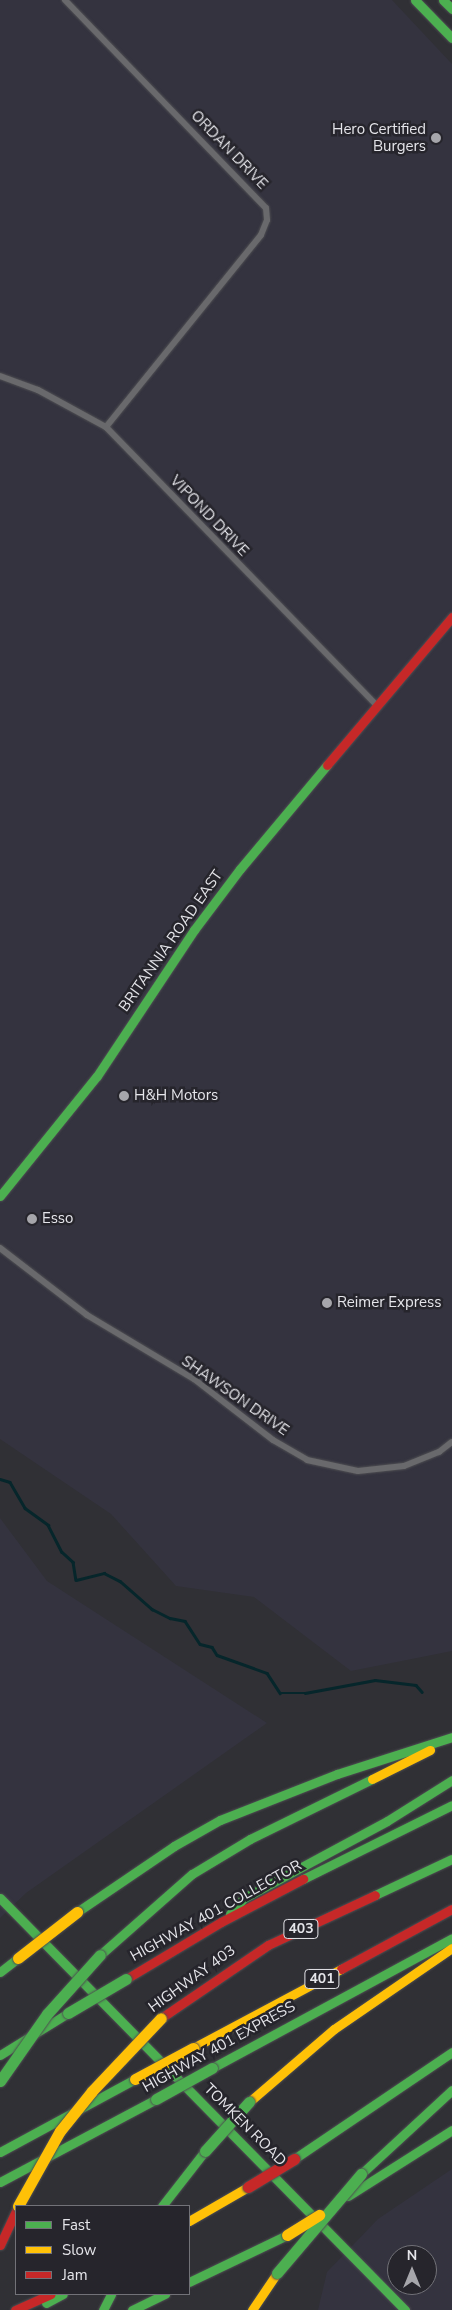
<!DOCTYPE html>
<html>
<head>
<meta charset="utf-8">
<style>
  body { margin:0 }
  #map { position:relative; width:452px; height:2310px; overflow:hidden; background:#303035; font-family:"Nunito Sans",sans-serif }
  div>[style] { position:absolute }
  .built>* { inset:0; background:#34333f }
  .stream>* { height:2.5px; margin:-1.25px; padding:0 1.25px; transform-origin:1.25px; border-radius:1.25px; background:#06262b }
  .roads { filter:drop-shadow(0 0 1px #4e4e52) drop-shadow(0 0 1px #4e4e52) }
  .street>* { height:6px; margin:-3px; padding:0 3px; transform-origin:3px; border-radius:3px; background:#69696c }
  .fast>* { height:9px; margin:-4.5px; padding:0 4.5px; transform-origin:4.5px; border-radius:4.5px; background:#4caf50 }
  .slow>* { height:9px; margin:-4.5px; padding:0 4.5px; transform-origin:4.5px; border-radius:4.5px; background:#ffc107 }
  .jam>* { height:9px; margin:-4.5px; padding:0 4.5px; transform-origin:4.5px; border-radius:4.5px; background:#c62828 }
  .bridges { filter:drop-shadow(0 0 1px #4e4e52) drop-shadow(0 0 1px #4e4e52) }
  .fast-bridge>* { height:11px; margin:-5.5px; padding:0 5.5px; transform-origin:5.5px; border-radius:5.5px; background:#4caf50 }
  .slow-bridge>* { height:11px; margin:-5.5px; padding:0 5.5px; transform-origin:5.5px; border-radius:5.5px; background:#ffc107 }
  .jam-bridge>* { height:11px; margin:-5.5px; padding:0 5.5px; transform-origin:5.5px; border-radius:5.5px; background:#c62828 }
  .dots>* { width:14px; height:14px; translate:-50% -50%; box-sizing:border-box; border:2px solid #26252c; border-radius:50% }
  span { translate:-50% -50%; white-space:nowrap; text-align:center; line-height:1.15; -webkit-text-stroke:5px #26252c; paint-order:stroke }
  .shield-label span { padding:1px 4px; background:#26252c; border:1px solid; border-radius:4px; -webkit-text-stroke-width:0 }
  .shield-label { font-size:14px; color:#e5e5ea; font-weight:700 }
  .poi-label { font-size:15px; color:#e5e5ea }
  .right { translate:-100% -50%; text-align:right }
  .left { translate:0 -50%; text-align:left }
  .street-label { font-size:15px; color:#e5e5ea }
  .legend { position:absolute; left:15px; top:2205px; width:175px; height:90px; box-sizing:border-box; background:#26252c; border:1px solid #727278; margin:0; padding:6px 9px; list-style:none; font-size:15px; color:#e5e5ea }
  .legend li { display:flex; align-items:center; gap:10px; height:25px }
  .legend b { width:25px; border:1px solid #727278 }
  .north { position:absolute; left:387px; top:2245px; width:50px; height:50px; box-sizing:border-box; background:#26252c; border:1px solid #727278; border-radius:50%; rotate:0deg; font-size:14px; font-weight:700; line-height:20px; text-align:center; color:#e5e5ea }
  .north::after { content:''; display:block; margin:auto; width:18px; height:22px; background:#a6a6ab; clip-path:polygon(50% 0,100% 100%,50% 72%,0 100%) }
</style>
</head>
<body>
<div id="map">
  <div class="built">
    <i style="clip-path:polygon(0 0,392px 0,452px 64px,452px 1651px,351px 1671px,254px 1597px,176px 1586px,111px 1514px,0 1439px)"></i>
    <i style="clip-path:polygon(0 1518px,47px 1581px,267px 1723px,26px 1893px,0 1918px)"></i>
    <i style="clip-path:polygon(evenodd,452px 2169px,452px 2310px,318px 2310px,327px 2272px,378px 2219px,452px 2169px,397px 2255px,427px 2255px,427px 2285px,397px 2285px,397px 2255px)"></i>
  </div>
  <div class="stream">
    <i style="left:0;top:1479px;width:10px;rotate:17deg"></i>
    <i style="left:10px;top:1482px;width:30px;rotate:60deg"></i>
    <i style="left:25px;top:1508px;width:29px;rotate:36deg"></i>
    <i style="left:48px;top:1525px;width:30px;rotate:63deg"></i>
    <i style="left:62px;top:1552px;width:15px;rotate:42deg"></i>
    <i style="left:73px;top:1562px;width:18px;rotate:81deg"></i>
    <i style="left:76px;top:1580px;width:29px;rotate:-14deg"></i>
    <i style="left:104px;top:1573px;width:18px;rotate:27deg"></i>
    <i style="left:120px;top:1581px;width:43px;rotate:41.2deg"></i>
    <i style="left:152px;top:1609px;width:20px;rotate:27deg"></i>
    <i style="left:170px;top:1618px;width:15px;rotate:11deg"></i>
    <i style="left:185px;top:1621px;width:27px;rotate:57deg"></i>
    <i style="left:200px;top:1644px;width:12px;rotate:14deg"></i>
    <i style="left:212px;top:1647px;width:9px;rotate:58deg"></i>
    <i style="left:217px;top:1655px;width:53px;rotate:19.8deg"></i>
    <i style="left:267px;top:1673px;width:24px;rotate:57deg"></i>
    <i style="left:280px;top:1693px;width:25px"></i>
    <i style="left:305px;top:1693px;width:71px;rotate:-10.5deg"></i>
    <i style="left:375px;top:1680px;width:41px;rotate:7deg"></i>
    <i style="left:416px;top:1685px;width:9px;rotate:49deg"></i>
  </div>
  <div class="roads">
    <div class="street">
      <i style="left:65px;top:0;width:289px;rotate:46deg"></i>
      <i style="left:266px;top:208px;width:12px;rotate:85deg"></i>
      <i style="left:267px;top:220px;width:16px;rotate:112deg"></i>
      <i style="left:261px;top:235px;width:247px;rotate:128.9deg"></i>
      <i style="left:0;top:376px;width:40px;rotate:20.2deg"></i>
      <i style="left:38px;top:390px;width:77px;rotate:28.6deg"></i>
      <i style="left:106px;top:427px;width:389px;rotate:45.8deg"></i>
      <i style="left:0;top:1248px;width:110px;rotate:37.6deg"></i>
      <i style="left:87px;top:1315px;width:125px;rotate:30.9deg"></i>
      <i style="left:194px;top:1379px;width:100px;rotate:37.7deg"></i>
      <i style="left:273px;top:1440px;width:39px;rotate:30deg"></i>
      <i style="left:307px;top:1460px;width:52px;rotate:12.2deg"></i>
      <i style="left:358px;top:1471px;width:46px;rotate:-6.2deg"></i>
      <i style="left:404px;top:1466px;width:38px;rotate:-22deg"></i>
      <i style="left:439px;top:1452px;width:16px;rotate:-38deg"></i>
    </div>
    <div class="fast">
      <i style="left:415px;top:0;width:53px;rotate:45.8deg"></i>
      <i style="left:443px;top:0;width:13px;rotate:45deg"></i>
      <i style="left:0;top:1196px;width:154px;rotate:-51.1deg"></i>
      <i style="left:97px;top:1076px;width:175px;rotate:-56.4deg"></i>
      <i style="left:194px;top:930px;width:76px;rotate:-53deg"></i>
      <i style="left:240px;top:869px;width:136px;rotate:-50.1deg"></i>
      <i style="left:303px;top:1879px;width:166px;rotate:-26.4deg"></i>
      <i style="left:375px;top:1895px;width:85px;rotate:-25.1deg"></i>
      <i style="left:0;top:1898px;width:578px;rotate:45.49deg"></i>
      <i style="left:77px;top:1912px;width:117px;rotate:-34.2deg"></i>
      <i style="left:174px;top:1846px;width:53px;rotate:-29.5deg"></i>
      <i style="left:220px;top:1820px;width:126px;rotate:-21.5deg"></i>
      <i style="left:337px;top:1774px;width:121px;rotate:-17.8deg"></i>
      <i style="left:230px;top:1914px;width:21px;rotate:-49deg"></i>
      <i style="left:244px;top:1898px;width:162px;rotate:-28.3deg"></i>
      <i style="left:387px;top:1821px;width:77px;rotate:-32.2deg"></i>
      <i style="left:100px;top:1955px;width:123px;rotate:-41.4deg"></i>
      <i style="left:192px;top:1874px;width:68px;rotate:-31.1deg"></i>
      <i style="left:250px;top:1839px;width:136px;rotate:-26.2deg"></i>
      <i style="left:0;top:1972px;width:23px;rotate:-38deg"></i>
      <i style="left:0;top:2055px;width:80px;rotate:-31.7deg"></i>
      <i style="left:212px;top:2068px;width:273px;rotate:-28.4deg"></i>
      <i style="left:0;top:2152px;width:153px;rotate:-28.4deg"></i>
      <i style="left:294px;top:2159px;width:191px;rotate:-34.1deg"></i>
      <i style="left:361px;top:2174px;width:124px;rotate:-42.7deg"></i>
      <i style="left:0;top:2182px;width:177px;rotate:-28deg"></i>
      <i style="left:348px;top:2196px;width:123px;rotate:-32.4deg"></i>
      <i style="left:162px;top:2206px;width:70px;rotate:-52deg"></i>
      <i style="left:189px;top:2282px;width:109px;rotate:-25.6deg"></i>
      <i style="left:46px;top:2303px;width:19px;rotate:-28deg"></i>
      <i style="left:103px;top:2310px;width:18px;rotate:-63deg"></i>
      <i style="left:132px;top:2310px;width:37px;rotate:-26deg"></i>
    </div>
    <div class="slow">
      <i style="left:372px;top:1779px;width:65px;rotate:-26.6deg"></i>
      <i style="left:193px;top:2048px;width:168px;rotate:-28.1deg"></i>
      <i style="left:249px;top:2102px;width:112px;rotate:-40.7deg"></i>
      <i style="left:334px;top:2029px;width:143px;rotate:-34.5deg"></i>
      <i style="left:189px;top:2221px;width:68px;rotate:-30deg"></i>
      <i style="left:252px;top:2310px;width:45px;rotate:-56deg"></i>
    </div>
    <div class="jam">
      <i style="left:327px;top:765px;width:194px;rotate:-49.8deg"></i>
      <i style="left:341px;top:1969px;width:126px;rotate:-28.4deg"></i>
      <i style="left:126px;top:1979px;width:111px;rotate:-31deg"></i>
      <i style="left:221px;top:1922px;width:93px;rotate:-27.7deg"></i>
      <i style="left:161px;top:2018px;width:130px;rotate:-34.3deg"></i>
      <i style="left:268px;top:1945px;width:118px;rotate:-25deg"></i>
      <i style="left:0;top:2245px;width:38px;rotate:-65deg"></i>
      <i style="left:15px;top:2310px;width:39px;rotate:-24deg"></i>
    </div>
  </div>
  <div class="bridges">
    <div class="fast-bridge">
      <i style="left:68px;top:2013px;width:67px;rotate:-30.4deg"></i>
      <i style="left:0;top:2081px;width:82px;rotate:-55deg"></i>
      <i style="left:47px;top:2014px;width:79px;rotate:-48.1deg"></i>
      <i style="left:156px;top:2099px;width:64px;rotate:-29deg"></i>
      <i style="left:205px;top:2151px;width:66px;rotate:-48.1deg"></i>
      <i style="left:277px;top:2273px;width:130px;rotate:-49.7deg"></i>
    </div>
    <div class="slow-bridge">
      <i style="left:18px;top:1958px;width:75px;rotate:-37.9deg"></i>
      <i style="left:135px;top:2079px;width:66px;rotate:-28.1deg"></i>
      <i style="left:18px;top:2206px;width:86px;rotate:-60.8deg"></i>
      <i style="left:60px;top:2131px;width:51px;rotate:-51.3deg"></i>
      <i style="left:92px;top:2091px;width:100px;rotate:-46.6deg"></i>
      <i style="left:287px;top:2235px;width:38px;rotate:-32deg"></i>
    </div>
    <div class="jam-bridge">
      <i style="left:248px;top:2187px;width:54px;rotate:-31.3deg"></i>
    </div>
  </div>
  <div class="dots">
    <i style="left:436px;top:138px;background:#a6a6ab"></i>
    <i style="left:124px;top:1096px;background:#a6a6ab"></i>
    <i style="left:32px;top:1219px;background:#a6a6ab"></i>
    <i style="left:327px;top:1303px;background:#a6a6ab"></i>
  </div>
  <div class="shield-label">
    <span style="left:301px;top:1929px">403</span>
    <span style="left:322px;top:1979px">401</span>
  </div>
  <div class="poi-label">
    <span class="right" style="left:426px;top:138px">Hero Certified<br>Burgers</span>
    <span class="left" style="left:134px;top:1096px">H&amp;H Motors</span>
    <span class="left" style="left:42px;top:1219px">Esso</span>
    <span class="left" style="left:337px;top:1303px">Reimer Express</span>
  </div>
  <div class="street-label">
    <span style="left:229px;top:150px;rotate:46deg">ORDAN DRIVE</span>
    <span style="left:209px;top:516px;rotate:46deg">VIPOND DRIVE</span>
    <span style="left:171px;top:941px;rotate:-55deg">BRITANNIA ROAD EAST</span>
    <span style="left:235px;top:1396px;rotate:35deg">SHAWSON DRIVE</span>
    <span style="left:216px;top:1911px;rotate:-29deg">HIGHWAY 401 COLLECTOR</span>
    <span style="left:192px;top:1979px;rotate:-36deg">HIGHWAY 403</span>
    <span style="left:219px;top:2047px;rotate:-29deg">HIGHWAY 401 EXPRESS</span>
    <span style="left:245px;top:2125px;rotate:45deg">TOMKEN ROAD</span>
  </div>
  <ul class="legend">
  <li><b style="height:6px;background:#4caf50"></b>Fast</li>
  <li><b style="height:6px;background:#ffc107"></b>Slow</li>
  <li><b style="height:6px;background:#c62828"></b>Jam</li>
  </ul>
  <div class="north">N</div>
</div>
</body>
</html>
